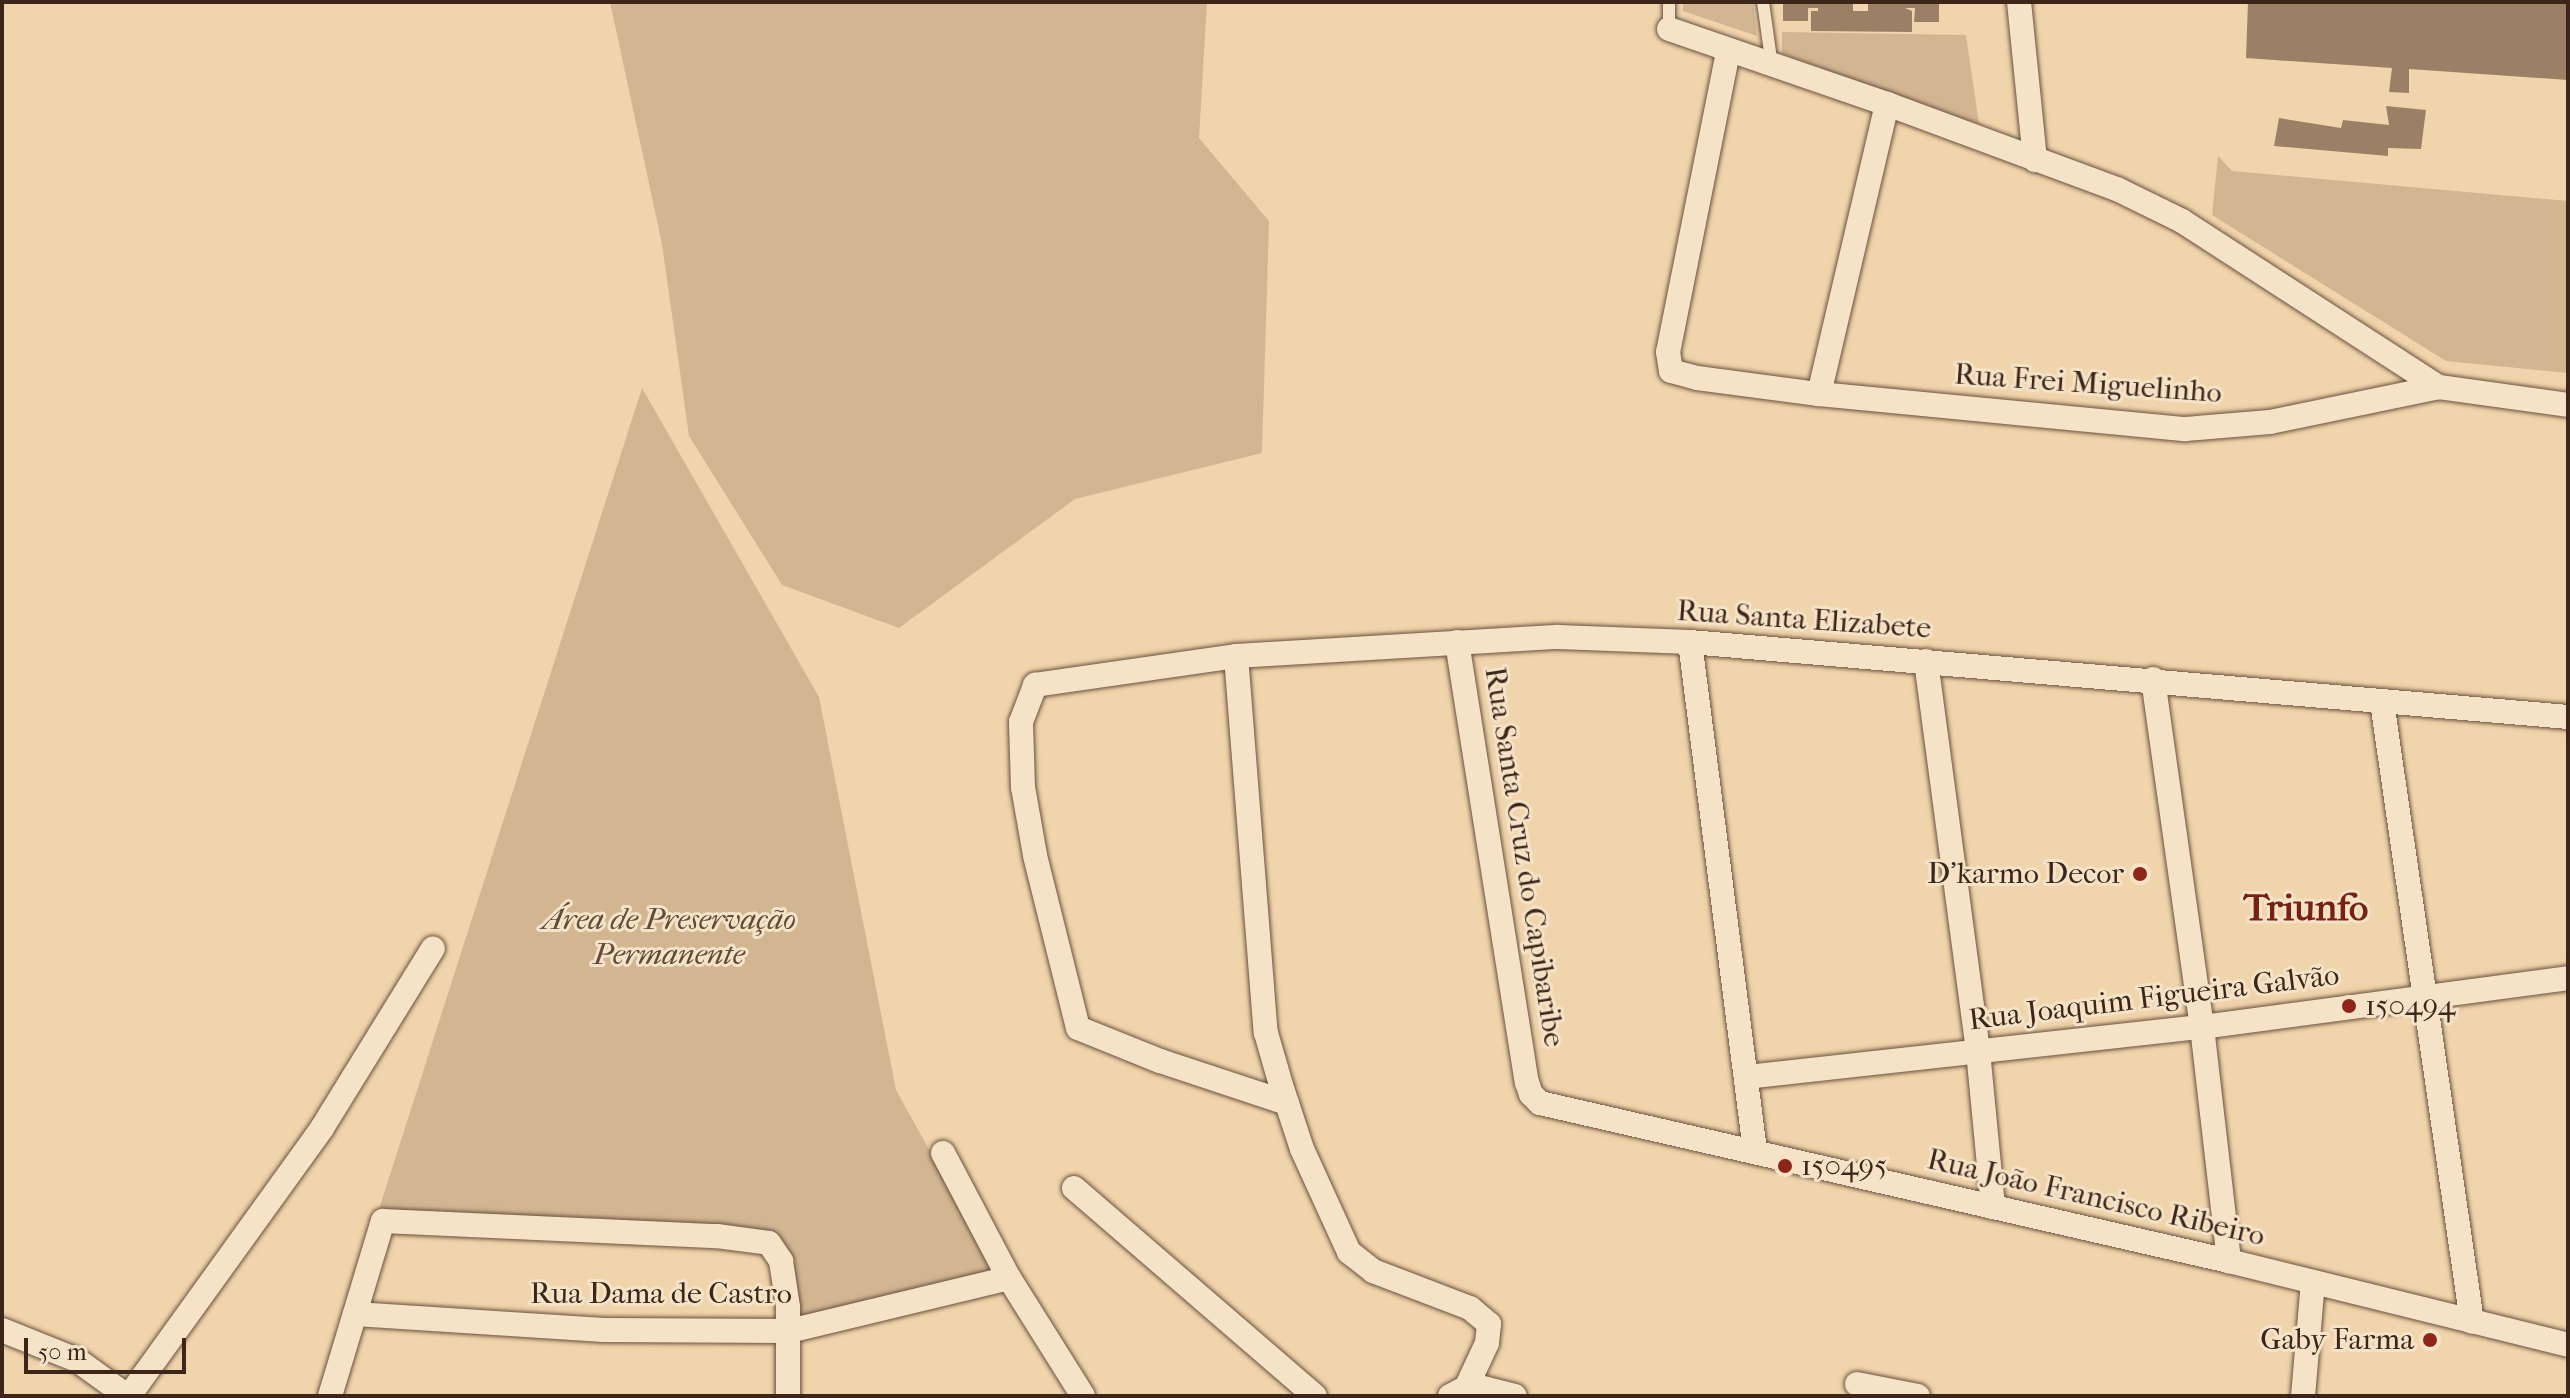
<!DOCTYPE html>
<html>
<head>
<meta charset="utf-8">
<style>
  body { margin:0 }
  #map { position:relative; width:2570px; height:1398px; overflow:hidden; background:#f0d4ab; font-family:"IM FELL French Canon",serif }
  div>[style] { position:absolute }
  .green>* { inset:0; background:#d2b692 }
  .building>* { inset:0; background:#9b8065 }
  .roads { filter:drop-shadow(0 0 2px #6a513e) drop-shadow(0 0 2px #6a513e) }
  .service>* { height:12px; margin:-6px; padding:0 6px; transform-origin:6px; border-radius:6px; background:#f5e3c8 }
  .minor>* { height:24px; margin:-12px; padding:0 12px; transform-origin:12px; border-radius:12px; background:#f5e3c8 }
  .dots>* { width:22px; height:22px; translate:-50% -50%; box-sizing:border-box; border:4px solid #f5e3c8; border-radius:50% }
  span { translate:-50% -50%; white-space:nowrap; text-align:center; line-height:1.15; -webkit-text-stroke:6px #f5e3c8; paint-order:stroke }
  .street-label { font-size:30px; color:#3e251a }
  .poi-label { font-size:30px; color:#3e251a }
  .right { translate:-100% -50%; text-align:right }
  .left { translate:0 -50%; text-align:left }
  .park-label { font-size:30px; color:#634938; font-style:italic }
  .district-label { font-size:38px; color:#7a1f14; font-weight:700 }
  .frame { position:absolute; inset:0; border:4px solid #3e251a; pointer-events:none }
  .scale { position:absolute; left:24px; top:1338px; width:162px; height:36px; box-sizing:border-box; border:4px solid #3e251a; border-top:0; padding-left:10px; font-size:24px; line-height:28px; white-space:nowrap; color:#3e251a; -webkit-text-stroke:6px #f5e3c8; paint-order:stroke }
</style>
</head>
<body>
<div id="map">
  <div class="green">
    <i style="clip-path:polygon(610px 2px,1207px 2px,1199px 138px,1269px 221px,1262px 453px,1075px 499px,899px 628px,782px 585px,689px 436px,662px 244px)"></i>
    <i style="clip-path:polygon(1683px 2px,1753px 2px,1757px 36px,1683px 11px)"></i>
    <i style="clip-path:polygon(1782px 32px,1966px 35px,1979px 124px,1782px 54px)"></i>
    <i style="clip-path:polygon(2218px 156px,2232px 171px,2568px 201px,2568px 373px,2446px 361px,2212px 215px)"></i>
    <i style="clip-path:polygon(642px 388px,819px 697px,896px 1090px,996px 1270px,796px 1321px,782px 1241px,764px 1230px,379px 1209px)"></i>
  </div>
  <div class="building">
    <i style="clip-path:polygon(1783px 2px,1853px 2px,1853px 11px,1868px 11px,1868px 2px,1933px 2px,1939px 3px,1939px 22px,1914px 22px,1915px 8px,1905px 8px,1912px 11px,1912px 32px,1811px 31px,1811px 11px,1818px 11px,1818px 8px,1808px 8px,1808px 21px,1783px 21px)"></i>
    <i style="clip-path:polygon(2248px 2px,2568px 2px,2568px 80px,2409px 69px,2409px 93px,2389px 92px,2392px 68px,2246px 58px)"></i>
    <i style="clip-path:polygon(2386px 106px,2426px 110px,2421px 149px,2388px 148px,2388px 156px,2274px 146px,2279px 118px,2341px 128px,2343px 120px,2389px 125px)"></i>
  </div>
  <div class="roads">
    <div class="service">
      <i style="left:1763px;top:2px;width:65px;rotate:82deg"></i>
      <i style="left:1669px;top:29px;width:27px;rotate:-90deg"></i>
    </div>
    <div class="minor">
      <i style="left:2019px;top:2px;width:159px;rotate:84.2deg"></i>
      <i style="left:1669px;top:29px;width:231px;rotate:19deg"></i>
      <i style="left:1887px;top:104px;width:245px;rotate:20.3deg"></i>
      <i style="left:2117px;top:189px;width:72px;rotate:26.2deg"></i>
      <i style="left:2182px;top:221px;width:306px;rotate:32.9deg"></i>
      <i style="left:1728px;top:52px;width:306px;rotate:101.3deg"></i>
      <i style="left:1668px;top:352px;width:19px;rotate:81deg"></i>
      <i style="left:1671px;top:371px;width:27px;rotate:15deg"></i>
      <i style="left:1697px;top:378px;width:123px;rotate:7.5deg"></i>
      <i style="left:1819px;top:394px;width:368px;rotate:5.5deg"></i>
      <i style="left:2185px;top:429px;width:85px;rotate:-4.7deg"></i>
      <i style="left:2270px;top:422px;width:173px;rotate:-11.7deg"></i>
      <i style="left:2439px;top:387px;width:130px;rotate:7.9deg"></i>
      <i style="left:1819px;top:394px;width:298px;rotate:-76.8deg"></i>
      <i style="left:1457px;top:642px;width:446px;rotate:81deg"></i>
      <i style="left:1527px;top:1082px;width:13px;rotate:72deg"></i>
      <i style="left:1531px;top:1094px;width:13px;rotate:45deg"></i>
      <i style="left:1540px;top:1103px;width:707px;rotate:12.92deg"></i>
      <i style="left:2229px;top:1261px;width:349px;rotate:13.9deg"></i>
      <i style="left:1690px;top:642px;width:513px;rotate:82.72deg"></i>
      <i style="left:1236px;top:656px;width:378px;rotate:85.5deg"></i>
      <i style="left:1266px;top:1033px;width:54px;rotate:73.9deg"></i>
      <i style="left:1281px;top:1085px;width:67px;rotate:71.8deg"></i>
      <i style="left:1302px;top:1149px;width:113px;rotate:65.5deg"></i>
      <i style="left:1349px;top:1252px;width:31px;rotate:38deg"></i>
      <i style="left:1373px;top:1271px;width:104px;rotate:20.9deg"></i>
      <i style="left:1470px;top:1308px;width:25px;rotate:40deg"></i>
      <i style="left:1489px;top:1324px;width:19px;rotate:96deg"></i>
      <i style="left:1487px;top:1343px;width:47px;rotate:114.9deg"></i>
      <i style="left:1926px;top:661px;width:393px;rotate:82.4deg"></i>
      <i style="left:1978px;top:1051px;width:157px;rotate:84.5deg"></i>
      <i style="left:2153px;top:679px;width:351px;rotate:82deg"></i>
      <i style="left:2202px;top:1027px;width:236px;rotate:83.4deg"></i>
      <i style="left:2382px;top:702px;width:626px;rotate:81.74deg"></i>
      <i style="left:1746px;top:1077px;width:459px;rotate:-6.3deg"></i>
      <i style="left:2202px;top:1027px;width:369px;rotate:-7.6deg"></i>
      <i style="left:1287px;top:1103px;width:134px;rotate:-161.7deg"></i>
      <i style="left:1160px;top:1061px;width:88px;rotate:-158.1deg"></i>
      <i style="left:1078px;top:1028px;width:178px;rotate:-104deg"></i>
      <i style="left:1035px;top:855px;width:69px;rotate:-100deg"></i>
      <i style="left:1023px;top:787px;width:65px;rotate:-91.8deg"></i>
      <i style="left:1021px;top:722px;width:40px;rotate:-69deg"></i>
      <i style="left:1035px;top:685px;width:203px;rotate:-8.2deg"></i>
      <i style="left:1236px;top:656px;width:323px;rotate:-3.4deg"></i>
      <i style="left:1558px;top:637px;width:132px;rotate:2.2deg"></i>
      <i style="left:1690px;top:642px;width:881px;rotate:4.88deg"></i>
      <i style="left:943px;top:1153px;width:141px;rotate:62.2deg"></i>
      <i style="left:1009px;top:1278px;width:139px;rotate:57.9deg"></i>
      <i style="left:1074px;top:1188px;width:318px;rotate:40.8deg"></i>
      <i style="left:355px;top:1314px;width:249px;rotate:3.7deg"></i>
      <i style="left:603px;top:1330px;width:186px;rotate:0.3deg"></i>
      <i style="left:789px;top:1331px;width:226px;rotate:-13.5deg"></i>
      <i style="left:2px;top:1330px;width:81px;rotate:21.8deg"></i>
      <i style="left:77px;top:1360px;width:62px;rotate:35.8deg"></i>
      <i style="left:1857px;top:1384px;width:62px;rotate:11.1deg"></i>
      <i style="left:129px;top:1396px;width:330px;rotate:-54.2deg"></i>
      <i style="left:322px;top:1128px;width:211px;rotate:-58.3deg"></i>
      <i style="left:330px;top:1396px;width:183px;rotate:-73.2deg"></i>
      <i style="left:383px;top:1221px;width:334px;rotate:2.6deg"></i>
      <i style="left:717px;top:1236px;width:52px;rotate:7.7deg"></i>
      <i style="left:769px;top:1243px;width:22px;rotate:56deg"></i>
      <i style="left:781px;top:1261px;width:47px;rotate:81.3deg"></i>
      <i style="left:788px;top:1307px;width:89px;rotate:90deg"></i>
      <i style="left:1450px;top:1396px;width:24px;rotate:-28deg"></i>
      <i style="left:1471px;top:1385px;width:45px;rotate:14deg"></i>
      <i style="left:2303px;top:1396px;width:114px;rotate:-85deg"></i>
    </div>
  </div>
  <div class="dots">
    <i style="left:2140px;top:874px;background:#8f2418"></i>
    <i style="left:2349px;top:1006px;background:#8f2418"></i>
    <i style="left:1785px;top:1166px;background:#8f2418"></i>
    <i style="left:2430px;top:1340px;background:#8f2418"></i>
  </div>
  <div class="street-label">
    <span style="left:2088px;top:384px;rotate:4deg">Rua Frei Miguelinho</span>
    <span style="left:1804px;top:620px;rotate:4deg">Rua Santa Elizabete</span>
    <span style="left:1524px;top:857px;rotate:81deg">Rua Santa Cruz do Capibaribe</span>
    <span style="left:2154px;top:998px;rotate:-7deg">Rua Joaquim Figueira Galvão</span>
    <span style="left:2096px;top:1198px;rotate:13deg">Rua João Francisco Ribeiro</span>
    <span style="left:661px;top:1294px">Rua Dama de Castro</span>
  </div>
  <div class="poi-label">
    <span class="right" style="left:2124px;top:874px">D'karmo Decor</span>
    <span class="left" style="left:2365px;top:1006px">150494</span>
    <span class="left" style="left:1801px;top:1166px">150495</span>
    <span class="right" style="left:2414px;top:1340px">Gaby Farma</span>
  </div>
  <div class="park-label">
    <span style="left:669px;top:937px">Área de Preservação<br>Permanente</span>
  </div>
  <div class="district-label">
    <span style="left:2306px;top:908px">Triunfo</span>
  </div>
  <div class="frame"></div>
  <div class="scale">50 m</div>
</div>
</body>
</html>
